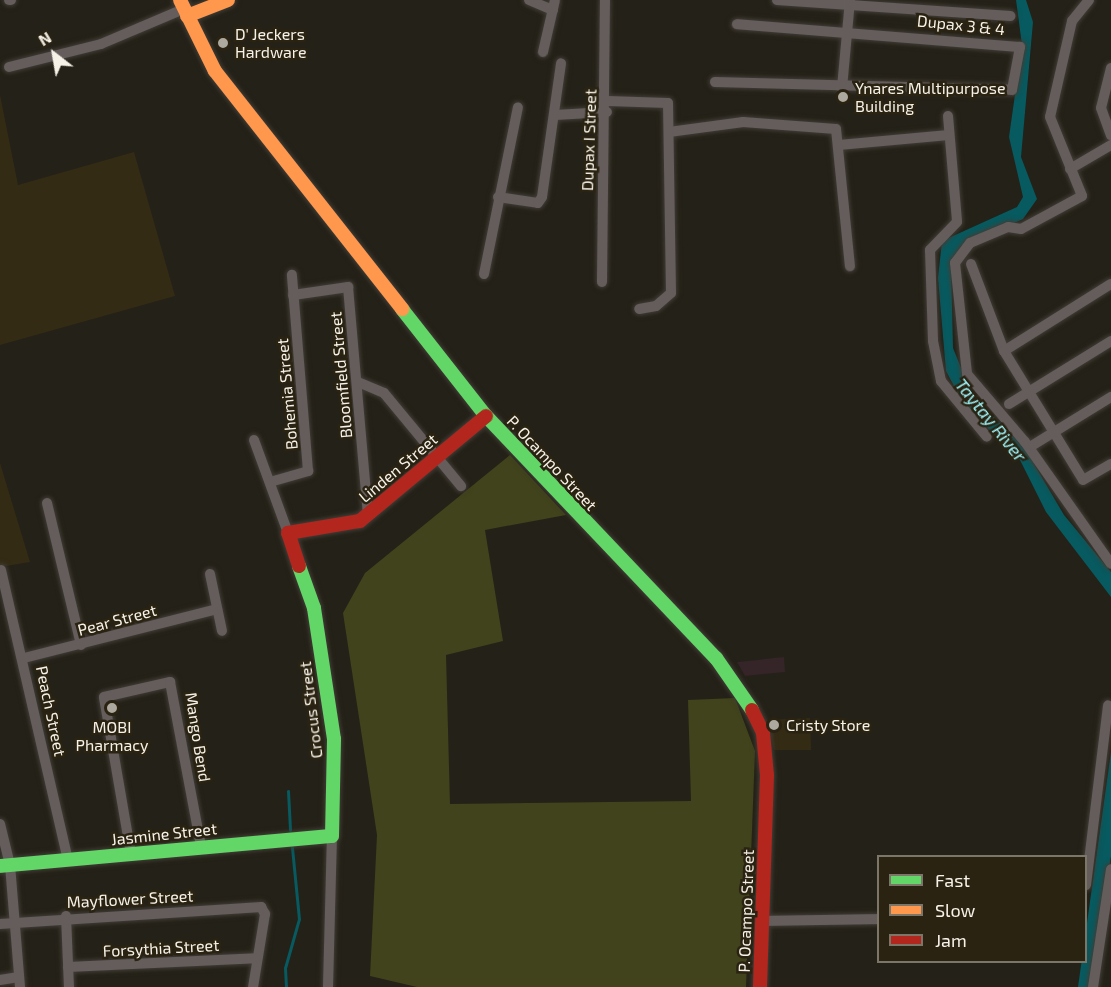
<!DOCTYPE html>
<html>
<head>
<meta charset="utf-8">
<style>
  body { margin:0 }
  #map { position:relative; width:1111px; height:987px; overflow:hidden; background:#242118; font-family:"Exo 2",sans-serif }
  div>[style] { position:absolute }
  .commercial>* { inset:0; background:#352428 }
  .built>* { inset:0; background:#342b15 }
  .green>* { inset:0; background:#40431b }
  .water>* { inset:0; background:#075a5f }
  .stream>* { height:3px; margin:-1.5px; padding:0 1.5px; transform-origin:1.5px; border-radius:1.5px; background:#075a5f }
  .roads { filter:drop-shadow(0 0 2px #413d36) drop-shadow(0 0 2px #413d36) }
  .street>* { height:10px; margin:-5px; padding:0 5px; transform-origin:5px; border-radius:5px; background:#655d5c }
  .fast>* { height:14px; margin:-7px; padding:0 7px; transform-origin:7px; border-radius:7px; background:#63d668 }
  .slow>* { height:14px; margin:-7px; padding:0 7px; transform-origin:7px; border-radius:7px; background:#ff974d }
  .jam>* { height:14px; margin:-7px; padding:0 7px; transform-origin:7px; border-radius:7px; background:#b3261e }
  .dots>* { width:16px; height:16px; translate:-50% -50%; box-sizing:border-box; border:3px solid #2a2312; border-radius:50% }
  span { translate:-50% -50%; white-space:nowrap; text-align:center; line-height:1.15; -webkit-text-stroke:5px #2a2312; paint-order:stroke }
  .street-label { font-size:16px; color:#f7f2e8 }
  .poi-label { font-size:16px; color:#f7f2e8 }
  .left { translate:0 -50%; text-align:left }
  .water-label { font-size:18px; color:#9ef5fb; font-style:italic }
  .legend { position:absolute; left:877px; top:855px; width:210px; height:108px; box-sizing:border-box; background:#2a2312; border:2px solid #7c7668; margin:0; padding:8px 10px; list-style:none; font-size:18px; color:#f7f2e8 }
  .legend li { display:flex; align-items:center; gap:12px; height:30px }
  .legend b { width:30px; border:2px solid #7c7668 }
  .north { position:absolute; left:24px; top:24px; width:60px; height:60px; -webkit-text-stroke:4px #2a2312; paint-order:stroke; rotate:329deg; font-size:16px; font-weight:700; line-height:24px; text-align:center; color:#f7f2e8 }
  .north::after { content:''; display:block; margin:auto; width:21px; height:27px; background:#f7f2e8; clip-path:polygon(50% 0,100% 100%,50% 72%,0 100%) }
</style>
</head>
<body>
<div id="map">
  <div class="commercial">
    <i style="clip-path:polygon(784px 657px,785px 672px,745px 676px,737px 662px)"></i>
  </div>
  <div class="built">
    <i style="clip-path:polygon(0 95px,18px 185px,134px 152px,175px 296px,0 345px)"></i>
    <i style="clip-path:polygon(0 463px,30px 562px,0 567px)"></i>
    <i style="clip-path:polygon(810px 718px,811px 750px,774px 750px,767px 720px)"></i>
  </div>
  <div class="green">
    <i style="clip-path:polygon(510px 455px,566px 515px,485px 530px,503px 641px,446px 655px,450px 804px,691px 801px,688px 700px,735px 698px,755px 751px,746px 987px,417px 987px,370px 976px,377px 835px,343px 613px,365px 573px)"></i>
  </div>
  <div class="water">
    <i style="clip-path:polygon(1016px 0,1026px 0,1033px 22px,1021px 157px,1037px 199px,1023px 219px,961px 246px,951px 264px,953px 348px,972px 395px,1024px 447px,1064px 515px,1111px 572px,1111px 597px,1046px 512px,1020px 460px,964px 405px,946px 371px,938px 278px,942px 241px,1017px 207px,1023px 197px,1009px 137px,1022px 45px)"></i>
    <i style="clip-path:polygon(1111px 752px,1111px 856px,1091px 987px,1078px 987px)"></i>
  </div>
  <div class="stream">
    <i style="left:288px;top:791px;width:39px;rotate:87deg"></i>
    <i style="left:286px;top:987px;width:19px;rotate:-93deg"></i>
    <i style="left:285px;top:968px;width:51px;rotate:-74.1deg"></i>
    <i style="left:299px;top:919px;width:72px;rotate:-95.6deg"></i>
  </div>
  <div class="roads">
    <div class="street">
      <i style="left:9px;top:0;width:2px"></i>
      <i style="left:529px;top:0;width:26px;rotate:23deg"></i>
      <i style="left:777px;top:0;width:234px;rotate:3.9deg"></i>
      <i style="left:1089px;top:0;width:27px;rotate:129deg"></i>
      <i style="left:1072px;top:21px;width:98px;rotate:102.9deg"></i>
      <i style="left:1050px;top:117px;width:85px;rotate:67.9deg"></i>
      <i style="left:1082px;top:196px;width:69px;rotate:151.6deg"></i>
      <i style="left:1021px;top:229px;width:13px;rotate:-171deg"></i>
      <i style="left:1008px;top:227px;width:41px;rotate:157.2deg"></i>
      <i style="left:970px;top:243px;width:25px;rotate:127deg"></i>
      <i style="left:955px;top:263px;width:112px;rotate:83.8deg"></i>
      <i style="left:967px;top:374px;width:89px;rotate:49.5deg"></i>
      <i style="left:1025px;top:442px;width:149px;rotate:54.8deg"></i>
      <i style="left:543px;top:52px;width:53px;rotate:-77deg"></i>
      <i style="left:9px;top:67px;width:95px;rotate:-14deg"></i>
      <i style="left:101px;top:44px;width:90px;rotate:-22.9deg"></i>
      <i style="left:1111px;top:68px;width:41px;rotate:104deg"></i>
      <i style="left:1101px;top:108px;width:29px;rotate:70deg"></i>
      <i style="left:715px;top:82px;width:297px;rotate:1.5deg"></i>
      <i style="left:1012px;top:90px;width:44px;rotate:-79.5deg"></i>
      <i style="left:1020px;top:47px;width:284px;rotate:-175.4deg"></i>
      <i style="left:842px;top:88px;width:88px;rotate:-84.8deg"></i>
      <i style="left:608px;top:101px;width:60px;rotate:1.9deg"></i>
      <i style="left:668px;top:103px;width:190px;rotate:89.1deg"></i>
      <i style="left:671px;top:293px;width:20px;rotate:139deg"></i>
      <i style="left:656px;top:306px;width:17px;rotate:170deg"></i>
      <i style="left:555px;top:115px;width:52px;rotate:-3.3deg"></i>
      <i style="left:948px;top:116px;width:106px;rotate:85.1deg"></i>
      <i style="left:957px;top:222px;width:39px;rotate:134deg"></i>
      <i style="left:930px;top:250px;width:91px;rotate:88.1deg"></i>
      <i style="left:933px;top:341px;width:41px;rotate:78.7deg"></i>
      <i style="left:941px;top:381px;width:72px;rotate:50.6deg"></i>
      <i style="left:669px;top:132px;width:75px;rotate:-7.7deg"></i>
      <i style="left:743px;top:122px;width:93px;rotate:4.3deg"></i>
      <i style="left:836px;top:129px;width:138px;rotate:84.2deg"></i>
      <i style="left:839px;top:145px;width:110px;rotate:-5.2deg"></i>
      <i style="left:1070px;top:169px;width:48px;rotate:-30.3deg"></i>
      <i style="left:498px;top:197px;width:40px;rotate:8.5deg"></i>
      <i style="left:538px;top:203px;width:7px;rotate:-56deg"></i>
      <i style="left:542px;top:197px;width:135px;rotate:-81.9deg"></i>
      <i style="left:971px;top:264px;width:93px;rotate:69.2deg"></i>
      <i style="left:1004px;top:351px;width:151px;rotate:58.5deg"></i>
      <i style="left:1083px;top:480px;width:32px;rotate:-30deg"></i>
      <i style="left:484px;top:274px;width:170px;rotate:-78.5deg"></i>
      <i style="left:602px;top:282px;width:282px;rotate:-89.4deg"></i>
      <i style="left:293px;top:295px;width:56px;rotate:-8.3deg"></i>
      <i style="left:348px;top:287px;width:229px;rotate:85deg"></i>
      <i style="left:1004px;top:351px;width:126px;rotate:-32.1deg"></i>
      <i style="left:358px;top:382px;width:28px;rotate:23deg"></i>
      <i style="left:384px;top:393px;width:121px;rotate:50.4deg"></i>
      <i style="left:1009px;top:404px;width:120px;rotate:-31.7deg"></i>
      <i style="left:254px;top:440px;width:99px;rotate:69.9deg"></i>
      <i style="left:1033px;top:445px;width:92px;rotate:-31.6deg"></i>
      <i style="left:270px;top:482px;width:40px;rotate:-16deg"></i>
      <i style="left:308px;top:471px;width:197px;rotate:-94.7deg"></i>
      <i style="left:47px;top:503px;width:146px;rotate:76.5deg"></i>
      <i style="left:1px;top:570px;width:298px;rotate:77deg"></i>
      <i style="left:210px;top:574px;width:58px;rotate:78.1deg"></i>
      <i style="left:24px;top:658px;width:199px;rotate:-14.2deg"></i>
      <i style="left:0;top:824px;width:42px;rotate:76.3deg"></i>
      <i style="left:10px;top:865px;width:122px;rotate:85.3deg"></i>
      <i style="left:131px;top:854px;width:159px;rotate:-99.8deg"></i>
      <i style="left:104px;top:697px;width:68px;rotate:-12.8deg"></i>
      <i style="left:170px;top:682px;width:167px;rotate:79.3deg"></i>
      <i style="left:1086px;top:885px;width:181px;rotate:-83deg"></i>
      <i style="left:66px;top:916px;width:71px;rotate:87.6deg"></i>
      <i style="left:764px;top:921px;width:114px;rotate:-1deg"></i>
      <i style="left:0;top:924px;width:262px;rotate:-3.7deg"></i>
      <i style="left:261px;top:907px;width:8px;rotate:60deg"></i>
      <i style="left:265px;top:914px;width:74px;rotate:99.3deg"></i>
      <i style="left:68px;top:967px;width:188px;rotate:-2.7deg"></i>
      <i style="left:0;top:980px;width:19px;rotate:-9deg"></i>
      <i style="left:328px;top:987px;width:151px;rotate:-88.5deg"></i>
      <i style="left:1093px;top:987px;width:119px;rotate:-81.3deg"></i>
    </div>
    <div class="fast">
      <i style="left:402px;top:309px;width:136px;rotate:51.9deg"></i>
      <i style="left:486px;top:416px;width:334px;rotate:46.5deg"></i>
      <i style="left:716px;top:658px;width:63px;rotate:55.3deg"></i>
      <i style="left:0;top:866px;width:333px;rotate:-5.2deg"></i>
      <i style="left:332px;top:836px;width:97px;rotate:-88.8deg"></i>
      <i style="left:334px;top:739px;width:133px;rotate:-98.7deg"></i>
      <i style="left:314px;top:608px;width:45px;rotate:-109.7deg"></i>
    </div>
    <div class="slow">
      <i style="left:180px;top:0;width:79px;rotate:63.8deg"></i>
      <i style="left:215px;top:71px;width:303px;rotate:51.8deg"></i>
      <i style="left:187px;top:16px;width:44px;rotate:-21.3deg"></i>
    </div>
    <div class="jam">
      <i style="left:299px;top:566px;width:35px;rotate:-108deg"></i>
      <i style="left:288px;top:533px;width:73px;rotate:-9.5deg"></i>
      <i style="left:360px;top:521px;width:164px;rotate:-39.8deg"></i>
      <i style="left:752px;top:710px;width:25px;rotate:64deg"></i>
      <i style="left:763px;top:733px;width:42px;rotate:84.6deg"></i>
      <i style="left:767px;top:775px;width:212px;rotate:91.9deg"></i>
    </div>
  </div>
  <div class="dots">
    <i style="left:223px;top:43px;background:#ada99f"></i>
    <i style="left:843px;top:97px;background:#ada99f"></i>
    <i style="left:112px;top:708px;background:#ada99f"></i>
    <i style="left:774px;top:725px;background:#ada99f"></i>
  </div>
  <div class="street-label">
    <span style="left:961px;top:25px;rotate:6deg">Dupax 3 &amp; 4</span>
    <span style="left:589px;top:140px;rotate:-88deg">Dupax I Street</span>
    <span style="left:341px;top:375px;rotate:-95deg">Bloomfield Street</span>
    <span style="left:287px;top:394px;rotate:-95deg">Bohemia Street</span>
    <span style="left:552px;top:463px;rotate:47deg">P. Ocampo Street</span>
    <span style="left:398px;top:468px;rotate:-40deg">Linden Street</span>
    <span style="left:117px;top:620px;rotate:-15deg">Pear Street</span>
    <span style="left:311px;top:710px;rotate:-97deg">Crocus Street</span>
    <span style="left:51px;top:711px;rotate:78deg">Peach Street</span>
    <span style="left:198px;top:737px;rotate:81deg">Mango Bend</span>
    <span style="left:164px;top:834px;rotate:-6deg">Jasmine Street</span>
    <span style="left:130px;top:899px;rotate:-3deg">Mayflower Street</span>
    <span style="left:746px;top:911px;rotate:-88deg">P. Ocampo Street</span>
    <span style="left:161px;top:948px;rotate:-3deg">Forsythia Street</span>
  </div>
  <div class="poi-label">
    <span class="left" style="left:235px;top:43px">D' Jeckers<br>Hardware</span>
    <span class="left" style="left:855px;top:97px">Ynares Multipurpose<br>Building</span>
    <span class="left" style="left:786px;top:725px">Cristy Store</span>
    <span style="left:112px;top:736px">MOBI<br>Pharmacy</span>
  </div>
  <div class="water-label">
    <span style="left:991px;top:420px;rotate:51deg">Taytay River</span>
  </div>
  <ul class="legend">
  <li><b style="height:8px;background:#63d668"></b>Fast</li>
  <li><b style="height:8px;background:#ff974d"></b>Slow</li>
  <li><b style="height:8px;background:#b3261e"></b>Jam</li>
  </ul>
  <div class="north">N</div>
</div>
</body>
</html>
